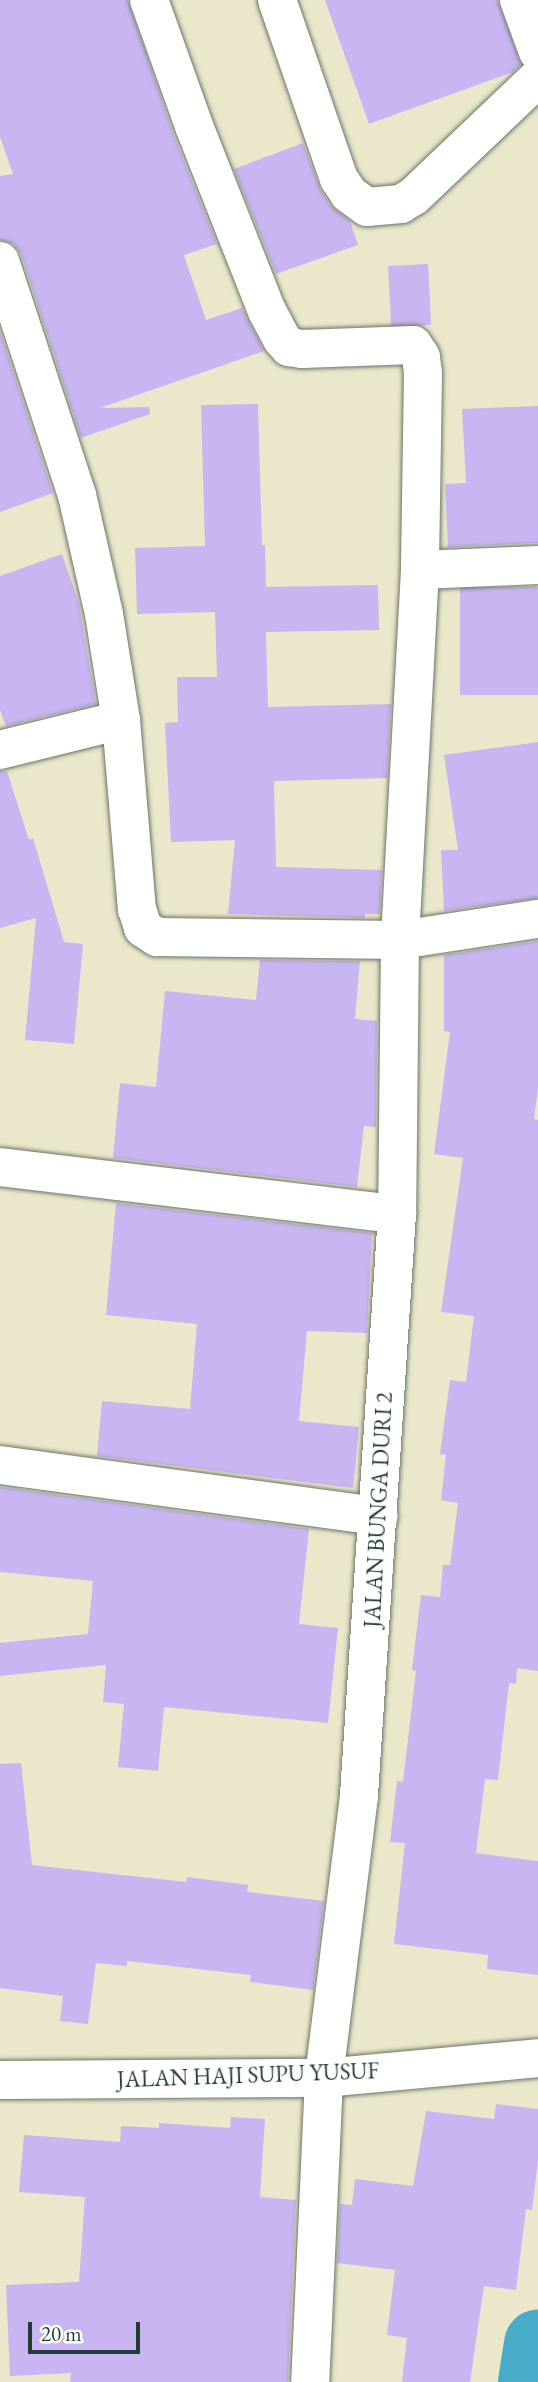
<!DOCTYPE html>
<html>
<head>
<meta charset="utf-8">
<style>
  body { margin:0 }
  #map { position:relative; width:538px; height:2382px; overflow:hidden; background:#ebe7ca; font-family:"EB Garamond",serif }
  div>[style] { position:absolute }
  .river>* { height:68px; margin:-34px; padding:0 34px; transform-origin:34px; border-radius:34px; background:#48abc7 }
  .building>* { inset:0; background:#c8b5f1; transform-origin:0 0 }
  .roads { filter:drop-shadow(0 0 2px #667868) drop-shadow(0 0 2px #667868) }
  .minor>* { height:38px; margin:-19px; padding:0 19px; transform-origin:19px; border-radius:19px; background:#fff }
  span { translate:-50% -50%; white-space:nowrap; text-align:center; line-height:1.15; -webkit-text-stroke:5px #fff; paint-order:stroke }
  .street-label { font-size:23px; color:#1f3d34 }
  .scale { position:absolute; left:28px; top:2322px; width:112px; height:32px; box-sizing:border-box; border:4px solid #1f3d34; border-top:0; padding-left:9px; font-size:21px; line-height:24px; white-space:nowrap; color:#1f3d34; -webkit-text-stroke:5px #fff; paint-order:stroke }
</style>
</head>
<body>
<div id="map">
  <div class="river">
    <i style="left:532px;top:2382px;width:39px;rotate:-81deg"></i>
  </div>
  <div class="building">
    <i style="clip-path:polygon(0 0,128px 0,173px 133px,217px 244px,184px 255px,206px 320px,242px 308px,264px 351px,100px 408px,149px 407px,150px 414px,81px 438px,21px 254px,14px 244px,0 240px,0 176px,13px 174px,0 137px)"></i>
    <i style="clip-path:polygon(325px 0,498px 0,521px 64px,513px 72px,369px 124px)"></i>
    <i style="clip-path:polygon(303px 143px,321px 191px,331px 206px,350px 221px,358px 245px,276px 274px,234px 169px)"></i>
    <i style="left:428px;top:264px;width:61px;height:40px;rotate:87deg"></i>
    <i style="clip-path:polygon(0 331px,53px 493px,0 512px)"></i>
    <i style="clip-path:polygon(258px 404px,262px 545px,265px 545px,266px 587px,378px 585px,379px 630px,266px 632px,268px 707px,391px 704px,387px 778px,274px 781px,276px 867px,382px 870px,380px 914px,365px 914px,365px 918px,228px 914px,235px 840px,171px 842px,165px 723px,178px 722px,177px 677px,217px 677px,215px 612px,137px 614px,135px 548px,205px 546px,201px 405px)"></i>
    <i style="clip-path:polygon(538px 406px,538px 543px,448px 547px,445px 484px,466px 483px,462px 409px)"></i>
    <i style="clip-path:polygon(62px 554px,79px 603px,96px 704px,6px 726px,0 710px,0 576px)"></i>
    <i style="left:538px;top:587px;width:108px;height:78px;rotate:90deg"></i>
    <i style="clip-path:polygon(538px 742px,538px 898px,444px 911px,441px 850px,458px 850px,444px 755px)"></i>
    <i style="clip-path:polygon(0 771px,7px 771px,29px 840px,33px 838px,64px 942px,83px 944px,74px 1044px,25px 1040px,36px 918px,0 928px)"></i>
    <i style="clip-path:polygon(538px 941px,538px 1088px,534px 1119px,538px 1120px,538px 1671px,517px 1668px,516px 1684px,509px 1683px,498px 1780px,485px 1779px,476px 1853px,538px 1861px,538px 1975px,487px 1969px,488px 1955px,394px 1944px,405px 1843px,390px 1842px,397px 1781px,403px 1782px,416px 1671px,412px 1670px,421px 1595px,440px 1597px,443px 1565px,450px 1565px,458px 1503px,441px 1500px,446px 1455px,440px 1454px,450px 1380px,466px 1382px,474px 1316px,441px 1312px,463px 1158px,434px 1154px,450px 1032px,444px 1031px,444px 955px)"></i>
    <i style="clip-path:polygon(260px 960px,360px 961px,355px 1019px,377px 1021px,376px 1127px,364px 1126px,357px 1187px,113px 1158px,120px 1083px,156px 1087px,165px 991px,256px 1000px)"></i>
    <i style="clip-path:polygon(116px 1203px,372px 1233px,367px 1333px,307px 1331px,299px 1421px,359px 1427px,353px 1488px,97px 1456px,102px 1401px,190px 1409px,197px 1324px,106px 1315px)"></i>
    <i style="clip-path:polygon(0 1487px,309px 1529px,299px 1624px,338px 1628px,328px 1723px,164px 1707px,158px 1771px,118px 1767px,124px 1704px,103px 1702px,106px 1665px,0 1676px,0 1643px,88px 1634px,93px 1581px,0 1572px)"></i>
    <i style="clip-path:polygon(21px 1763px,32px 1865px,186px 1882px,187px 1877px,248px 1885px,247px 1892px,324px 1901px,313px 1990px,250px 1982px,251px 1975px,127px 1961px,127px 1966px,96px 1963px,88px 2024px,60px 2021px,63px 1996px,0 1988px,0 1764px)"></i>
    <i style="clip-path:polygon(496px 2104px,538px 2109px,538px 2160px,532px 2210px,526px 2209px,516px 2290px,484px 2286px,470px 2382px,402px 2382px,407px 2338px,387px 2335px,395px 2270px,337px 2263px,340px 2204px,352px 2205px,355px 2179px,413px 2186px,426px 2111px,494px 2119px)"></i>
    <i style="clip-path:polygon(231px 2117px,265px 2119px,260px 2197px,296px 2200px,288px 2382px,70px 2382px,71px 2373px,10px 2376px,6px 2285px,79px 2282px,85px 2197px,19px 2192px,24px 2135px,120px 2142px,121px 2126px,159px 2128px,159px 2123px,230px 2128px)"></i>
  </div>
  <div class="roads">
    <div class="minor">
      <i style="left:149px;top:0;width:134px;rotate:70.3deg"></i>
      <i style="left:194px;top:126px;width:199px;rotate:68.5deg"></i>
      <i style="left:267px;top:311px;width:32px;rotate:62deg"></i>
      <i style="left:282px;top:339px;width:11px;rotate:49deg"></i>
      <i style="left:289px;top:347px;width:13px;rotate:9deg"></i>
      <i style="left:302px;top:349px;width:111px;rotate:-2.1deg"></i>
      <i style="left:413px;top:345px;width:14px;rotate:56deg"></i>
      <i style="left:421px;top:357px;width:17px;rotate:83deg"></i>
      <i style="left:423px;top:374px;width:196px;rotate:90.9deg"></i>
      <i style="left:420px;top:570px;width:371px;rotate:93.1deg"></i>
      <i style="left:400px;top:940px;width:274px;rotate:90.6deg"></i>
      <i style="left:397px;top:1214px;width:583px;rotate:93.74deg"></i>
      <i style="left:359px;top:1796px;width:284px;rotate:97.1deg"></i>
      <i style="left:324px;top:2078px;width:304px;rotate:92.6deg"></i>
      <i style="left:277px;top:0;width:189px;rotate:70.9deg"></i>
      <i style="left:339px;top:179px;width:18px;rotate:56deg"></i>
      <i style="left:349px;top:194px;width:22px;rotate:36deg"></i>
      <i style="left:367px;top:207px;width:34px;rotate:-5deg"></i>
      <i style="left:401px;top:204px;width:15px;rotate:-32deg"></i>
      <i style="left:414px;top:196px;width:171px;rotate:-43.6deg"></i>
      <i style="left:519px;top:0;width:55px;rotate:69.9deg"></i>
      <i style="left:0;top:261px;width:246px;rotate:71.8deg"></i>
      <i style="left:77px;top:495px;width:122px;rotate:77.2deg"></i>
      <i style="left:104px;top:614px;width:107px;rotate:80.9deg"></i>
      <i style="left:121px;top:720px;width:125px;rotate:166.1deg"></i>
      <i style="left:420px;top:570px;width:118px;rotate:-2.4deg"></i>
      <i style="left:121px;top:720px;width:190px;rotate:85.2deg"></i>
      <i style="left:137px;top:909px;width:20px;rotate:72deg"></i>
      <i style="left:143px;top:928px;width:17px;rotate:33deg"></i>
      <i style="left:157px;top:937px;width:243px;rotate:0.7deg"></i>
      <i style="left:400px;top:940px;width:140px;rotate:-8.7deg"></i>
      <i style="left:0;top:1167px;width:400px;rotate:6.8deg"></i>
      <i style="left:0;top:1465px;width:382px;rotate:7.7deg"></i>
      <i style="left:0;top:2080px;width:324px;rotate:-0.4deg"></i>
      <i style="left:324px;top:2078px;width:215px;rotate:-5.3deg"></i>
    </div>
  </div>
  <div class="street-label">
    <span style="left:378px;top:1510px;rotate:-87deg">JALAN BUNGA DURI 2</span>
    <span style="left:248px;top:2075px;rotate:-2deg">JALAN HAJI SUPU YUSUF</span>
  </div>
  <div class="scale">20 m</div>
</div>
</body>
</html>
